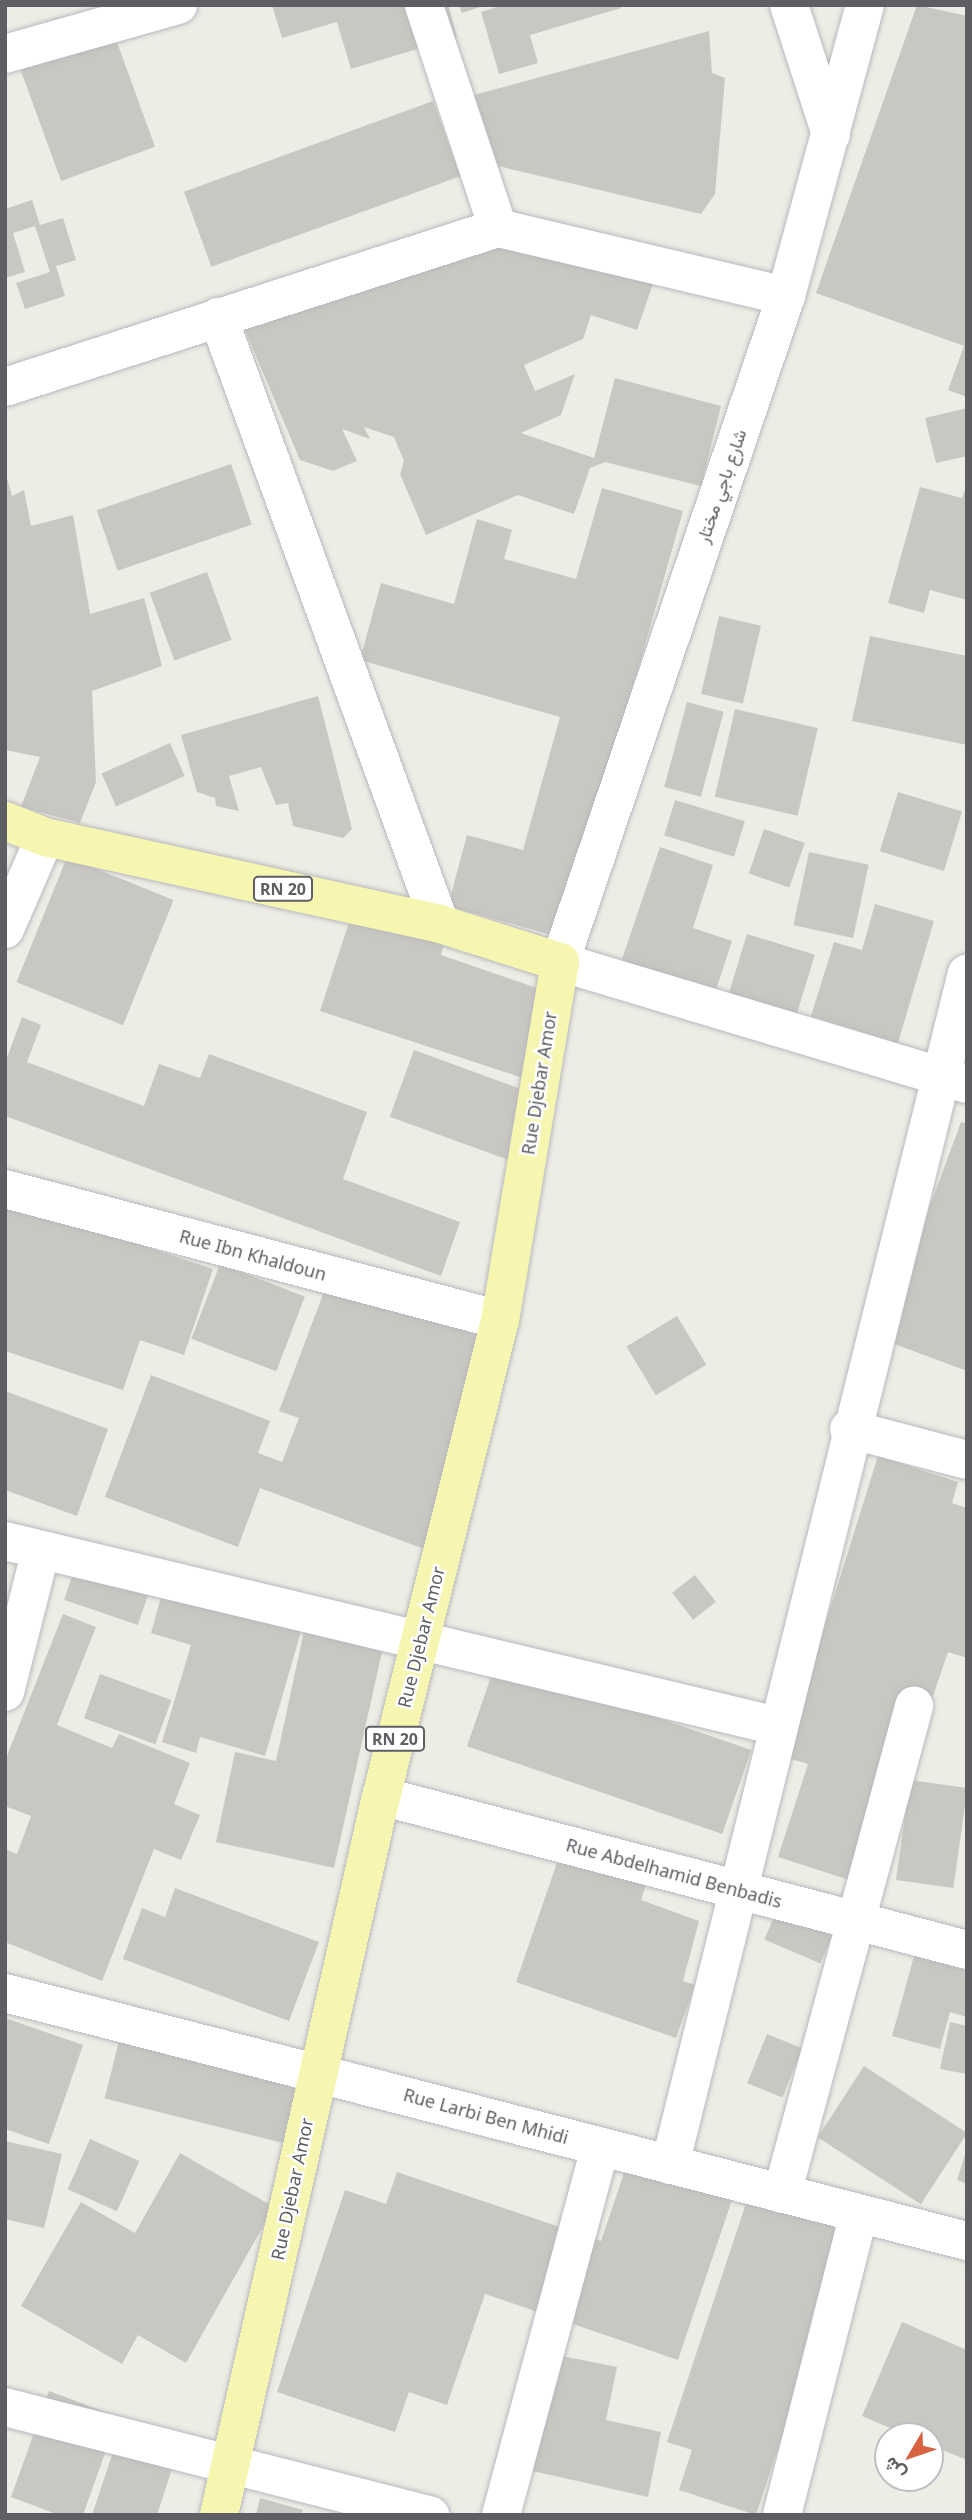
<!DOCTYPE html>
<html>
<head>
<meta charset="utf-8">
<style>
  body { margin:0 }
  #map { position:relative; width:972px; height:2520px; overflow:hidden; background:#edede5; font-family:"Noto Sans",Vazirmatn,sans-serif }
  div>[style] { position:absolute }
  .building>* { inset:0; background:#c9c7c1; transform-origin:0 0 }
  .roads { filter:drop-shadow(0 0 2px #b7b9bd) drop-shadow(0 0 2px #b7b9bd) }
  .minor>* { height:38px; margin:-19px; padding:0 19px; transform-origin:19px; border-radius:19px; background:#fff }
  .major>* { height:38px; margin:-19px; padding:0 19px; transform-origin:19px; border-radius:19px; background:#f6f6b1 }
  span { translate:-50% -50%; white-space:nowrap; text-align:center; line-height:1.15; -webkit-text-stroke:5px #fff; paint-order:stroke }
  .shield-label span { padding:2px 5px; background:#fff; border:2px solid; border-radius:5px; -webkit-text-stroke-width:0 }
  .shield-label { font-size:16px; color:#5d5f63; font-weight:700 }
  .street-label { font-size:18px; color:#5d5f63 }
  .frame { position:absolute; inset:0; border:7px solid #5d5f63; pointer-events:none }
  .north { position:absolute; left:874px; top:2422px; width:70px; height:70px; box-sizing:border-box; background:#fff; border:2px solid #bebfc1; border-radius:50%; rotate:231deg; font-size:19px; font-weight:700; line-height:28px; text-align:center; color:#5d5f63 }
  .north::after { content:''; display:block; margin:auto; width:24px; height:32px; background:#d76341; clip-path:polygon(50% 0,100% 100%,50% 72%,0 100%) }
</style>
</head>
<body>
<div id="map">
  <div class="building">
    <i style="clip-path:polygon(272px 5px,448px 5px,457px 37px,351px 69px,337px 22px,282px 38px)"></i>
    <i style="clip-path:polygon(459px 5px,483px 5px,483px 6px,462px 13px)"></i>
    <i style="clip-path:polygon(503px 5px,621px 5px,621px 8px,530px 35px,538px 63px,499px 74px,481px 12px)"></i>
    <i style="clip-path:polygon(917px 5px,967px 16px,967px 397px,948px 390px,964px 346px,816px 293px)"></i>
    <i style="clip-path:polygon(709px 31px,712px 73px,725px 78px,715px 194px,701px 214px,481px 162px,463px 98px)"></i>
    <i style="left:114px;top:34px;width:120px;height:100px;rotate:70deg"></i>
    <i style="left:433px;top:101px;width:80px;height:265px;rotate:70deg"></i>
    <i style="clip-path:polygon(32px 200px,40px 225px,63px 218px,76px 260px,56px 266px,65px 296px,25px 309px,16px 283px,50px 272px,35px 226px,13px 233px,25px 272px,5px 278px,5px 209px)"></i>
    <i style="clip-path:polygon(509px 216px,654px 281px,637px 330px,591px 315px,583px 339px,524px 365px,535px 391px,575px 374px,561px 415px,521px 433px,594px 458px,615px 378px,721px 406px,701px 486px,605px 462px,590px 468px,574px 514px,518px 495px,426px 535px,400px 474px,404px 461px,394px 437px,364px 427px,370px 439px,342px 429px,357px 461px,333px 471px,300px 460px,245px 330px)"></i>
    <i style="clip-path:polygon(967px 408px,967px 456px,936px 463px,925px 418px)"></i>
    <i style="left:231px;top:464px;width:64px;height:142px;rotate:71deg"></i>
    <i style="clip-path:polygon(5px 471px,12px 496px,24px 490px,31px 526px,73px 515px,90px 614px,144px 598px,162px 666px,92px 691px,96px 782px,80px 823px,21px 807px,40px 757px,5px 750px)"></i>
    <i style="clip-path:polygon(967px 484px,967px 600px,930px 590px,924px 613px,888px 603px,920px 487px,962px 498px)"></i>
    <i style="clip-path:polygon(602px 488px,683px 511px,562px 938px,448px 906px,467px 835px,523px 850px,560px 717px,360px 660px,381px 583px,454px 604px,477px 519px,512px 530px,504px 559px,576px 579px)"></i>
    <i style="left:207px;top:572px;width:72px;height:61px;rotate:70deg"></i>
    <i style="left:719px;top:616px;width:43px;height:80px;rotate:13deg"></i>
    <i style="clip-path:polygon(870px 636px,967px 656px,967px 745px,852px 721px)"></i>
    <i style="clip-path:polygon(318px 696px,352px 829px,343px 838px,293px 826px,288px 803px,276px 805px,261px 767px,229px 776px,239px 811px,216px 806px,215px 798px,197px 792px,181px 735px)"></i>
    <i style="left:687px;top:702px;width:38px;height:88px;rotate:15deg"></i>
    <i style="left:735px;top:709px;width:85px;height:90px;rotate:13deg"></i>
    <i style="left:170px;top:743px;width:36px;height:75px;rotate:66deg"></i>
    <i style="left:898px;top:792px;width:67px;height:62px;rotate:17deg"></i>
    <i style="left:675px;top:800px;width:73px;height:37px;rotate:17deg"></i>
    <i style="left:764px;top:829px;width:43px;height:47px;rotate:19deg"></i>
    <i style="clip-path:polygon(660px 847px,713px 865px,693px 928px,732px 941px,714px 996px,620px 965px)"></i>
    <i style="left:809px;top:852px;width:61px;height:75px;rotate:12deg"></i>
    <i style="left:67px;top:857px;width:115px;height:135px;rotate:22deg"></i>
    <i style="clip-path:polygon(875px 904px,934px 921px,898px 1043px,811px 1016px,834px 942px,862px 950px)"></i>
    <i style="clip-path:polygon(353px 910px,445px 941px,441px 955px,557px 995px,529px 1080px,320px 1011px)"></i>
    <i style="left:747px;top:934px;width:71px;height:66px;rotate:17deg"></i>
    <i style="clip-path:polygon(22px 1017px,41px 1025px,27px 1062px,144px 1106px,159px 1064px,200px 1078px,209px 1054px,367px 1112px,343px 1179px,460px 1222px,441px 1276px,5px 1116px,5px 1063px)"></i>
    <i style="left:414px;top:1050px;width:133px;height:71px;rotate:20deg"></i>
    <i style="clip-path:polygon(961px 1122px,967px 1124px,967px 1371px,881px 1339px)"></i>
    <i style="clip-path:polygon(5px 1189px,99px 1231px,213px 1269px,184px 1355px,140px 1340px,123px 1390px,5px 1351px)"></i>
    <i style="left:220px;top:1264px;width:91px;height:80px;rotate:21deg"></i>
    <i style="clip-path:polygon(333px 1268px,504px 1333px,424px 1549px,260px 1488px,238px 1547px,105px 1497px,151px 1375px,270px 1421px,258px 1453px,282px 1462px,299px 1418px,279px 1411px)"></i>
    <i style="left:677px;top:1316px;width:57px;height:59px;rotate:59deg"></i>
    <i style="clip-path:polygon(5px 1391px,108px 1429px,77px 1516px,5px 1490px)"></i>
    <i style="clip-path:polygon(878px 1456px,958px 1482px,952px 1503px,967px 1508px,967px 1658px,948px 1652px,868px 1886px,778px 1857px,808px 1764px,784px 1757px)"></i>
    <i style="left:78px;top:1559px;width:78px;height:43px;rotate:19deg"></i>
    <i style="left:695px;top:1575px;width:34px;height:29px;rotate:52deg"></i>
    <i style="clip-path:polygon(166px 1579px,304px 1621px,265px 1756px,200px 1737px,196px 1753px,162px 1742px,191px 1645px,151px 1633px)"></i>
    <i style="clip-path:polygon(63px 1614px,96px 1627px,57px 1725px,112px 1748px,119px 1734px,190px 1763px,174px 1804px,200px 1815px,181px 1860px,154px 1849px,102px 1981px,5px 1942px,5px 1849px,17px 1854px,31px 1816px,5px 1806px,5px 1761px)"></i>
    <i style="clip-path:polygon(307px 1617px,386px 1634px,334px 1868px,216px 1842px,235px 1752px,276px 1761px)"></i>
    <i style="left:496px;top:1662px;width:270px;height:89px;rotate:19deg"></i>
    <i style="left:100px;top:1674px;width:76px;height:47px;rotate:20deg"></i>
    <i style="left:910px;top:1780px;width:58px;height:101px;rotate:8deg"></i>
    <i style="clip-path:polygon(562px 1848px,648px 1879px,641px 1900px,699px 1921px,683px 1981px,695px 1985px,676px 2038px,516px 1982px)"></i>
    <i style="clip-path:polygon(175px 1888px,319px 1942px,289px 2021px,123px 1959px,142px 1908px,165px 1917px)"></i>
    <i style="left:776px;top:1912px;width:61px;height:30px;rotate:23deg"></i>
    <i style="clip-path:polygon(914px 1956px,967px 1970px,967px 2017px,950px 2012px,940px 2049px,892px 2036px)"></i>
    <i style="clip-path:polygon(5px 2018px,83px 2045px,49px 2144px,5px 2129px)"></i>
    <i style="left:124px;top:2021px;width:188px;height:80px;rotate:14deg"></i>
    <i style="clip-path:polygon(950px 2022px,967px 2026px,967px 2074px,940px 2069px)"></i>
    <i style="left:767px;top:2034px;width:38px;height:53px;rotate:22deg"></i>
    <i style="left:864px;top:2066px;width:123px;height:85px;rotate:33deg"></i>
    <i style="left:90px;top:2139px;width:54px;height:55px;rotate:24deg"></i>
    <i style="clip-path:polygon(5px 2141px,62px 2154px,44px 2228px,5px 2219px)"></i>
    <i style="clip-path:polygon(966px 2152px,967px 2152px,967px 2184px,957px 2180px)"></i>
    <i style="clip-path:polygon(180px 2153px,274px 2207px,186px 2363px,138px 2335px,122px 2364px,21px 2306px,81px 2202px,135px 2233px)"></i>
    <i style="clip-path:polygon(627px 2164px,732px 2200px,678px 2360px,485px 2294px,447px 2405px,409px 2392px,395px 2432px,277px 2392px,345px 2190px,386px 2204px,397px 2172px,601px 2241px)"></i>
    <i style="clip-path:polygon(748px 2197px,850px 2231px,756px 2515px,679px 2490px,692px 2450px,667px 2442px)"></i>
    <i style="clip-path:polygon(902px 2322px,967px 2350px,967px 2460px,930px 2445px,930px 2436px,909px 2436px,862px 2416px)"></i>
    <i style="clip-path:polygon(557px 2355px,617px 2367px,606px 2420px,661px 2432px,648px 2497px,533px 2471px)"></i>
    <i style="clip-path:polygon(49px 2391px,118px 2417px,83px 2515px,59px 2515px,11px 2497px)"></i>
    <i style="clip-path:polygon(123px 2422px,181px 2441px,157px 2515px,92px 2515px)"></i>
    <i style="clip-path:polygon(260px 2498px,303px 2510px,301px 2515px,256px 2515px)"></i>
  </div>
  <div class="roads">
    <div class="minor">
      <i style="left:789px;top:5px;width:136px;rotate:72deg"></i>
      <i style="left:865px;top:5px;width:302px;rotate:105.2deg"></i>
      <i style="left:786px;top:296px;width:703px;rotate:108.74deg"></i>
      <i style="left:560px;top:962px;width:425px;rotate:16.7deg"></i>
      <i style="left:5px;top:54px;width:180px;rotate:-15.8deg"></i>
      <i style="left:498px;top:228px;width:296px;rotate:13.3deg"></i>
      <i style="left:218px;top:317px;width:646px;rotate:69.91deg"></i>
      <i style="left:5px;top:387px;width:518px;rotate:-17.88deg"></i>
      <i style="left:498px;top:228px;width:235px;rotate:-108.4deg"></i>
      <i style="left:5px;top:929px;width:100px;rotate:-66.5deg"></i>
      <i style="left:5px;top:1189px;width:512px;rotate:14.82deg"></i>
      <i style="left:849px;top:1429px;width:122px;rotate:14.7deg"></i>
      <i style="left:5px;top:1541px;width:794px;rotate:13.48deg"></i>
      <i style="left:5px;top:1692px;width:146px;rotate:-75.8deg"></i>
      <i style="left:381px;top:1796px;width:606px;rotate:14.72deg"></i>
      <i style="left:5px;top:1993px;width:993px;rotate:14.46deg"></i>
      <i style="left:670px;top:2165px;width:1228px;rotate:-76.01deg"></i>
      <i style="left:782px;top:2194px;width:506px;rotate:-74.86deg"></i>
      <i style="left:5px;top:2407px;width:439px;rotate:14.3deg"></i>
      <i style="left:501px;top:2515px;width:381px;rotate:-74.9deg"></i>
      <i style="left:782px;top:2515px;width:311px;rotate:-75.7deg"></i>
    </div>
    <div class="major">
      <i style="left:5px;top:821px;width:43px;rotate:21.8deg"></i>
      <i style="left:45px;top:837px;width:404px;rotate:12.4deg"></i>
      <i style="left:440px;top:924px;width:126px;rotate:17.6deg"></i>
      <i style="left:560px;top:962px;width:363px;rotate:99.5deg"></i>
      <i style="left:500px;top:1320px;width:491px;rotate:104deg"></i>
      <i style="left:381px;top:1796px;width:737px;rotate:102.7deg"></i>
    </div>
  </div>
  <div class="shield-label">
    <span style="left:283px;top:889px">RN 20</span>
    <span style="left:395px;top:1739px">RN 20</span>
  </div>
  <div class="street-label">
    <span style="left:721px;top:486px;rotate:-71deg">شارع باجي مختار</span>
    <span style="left:539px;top:1083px;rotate:-81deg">Rue Djebar Amor</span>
    <span style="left:253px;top:1255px;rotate:15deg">Rue Ibn Khaldoun</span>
    <span style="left:421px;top:1637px;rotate:-76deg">Rue Djebar Amor</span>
    <span style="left:674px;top:1873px;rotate:15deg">Rue Abdelhamid Benbadis</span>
    <span style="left:486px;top:2116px;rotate:15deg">Rue Larbi Ben Mhidi</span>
    <span style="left:292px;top:2189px;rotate:-78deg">Rue Djebar Amor</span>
  </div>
  <div class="frame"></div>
  <div class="north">ش</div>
</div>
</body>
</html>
